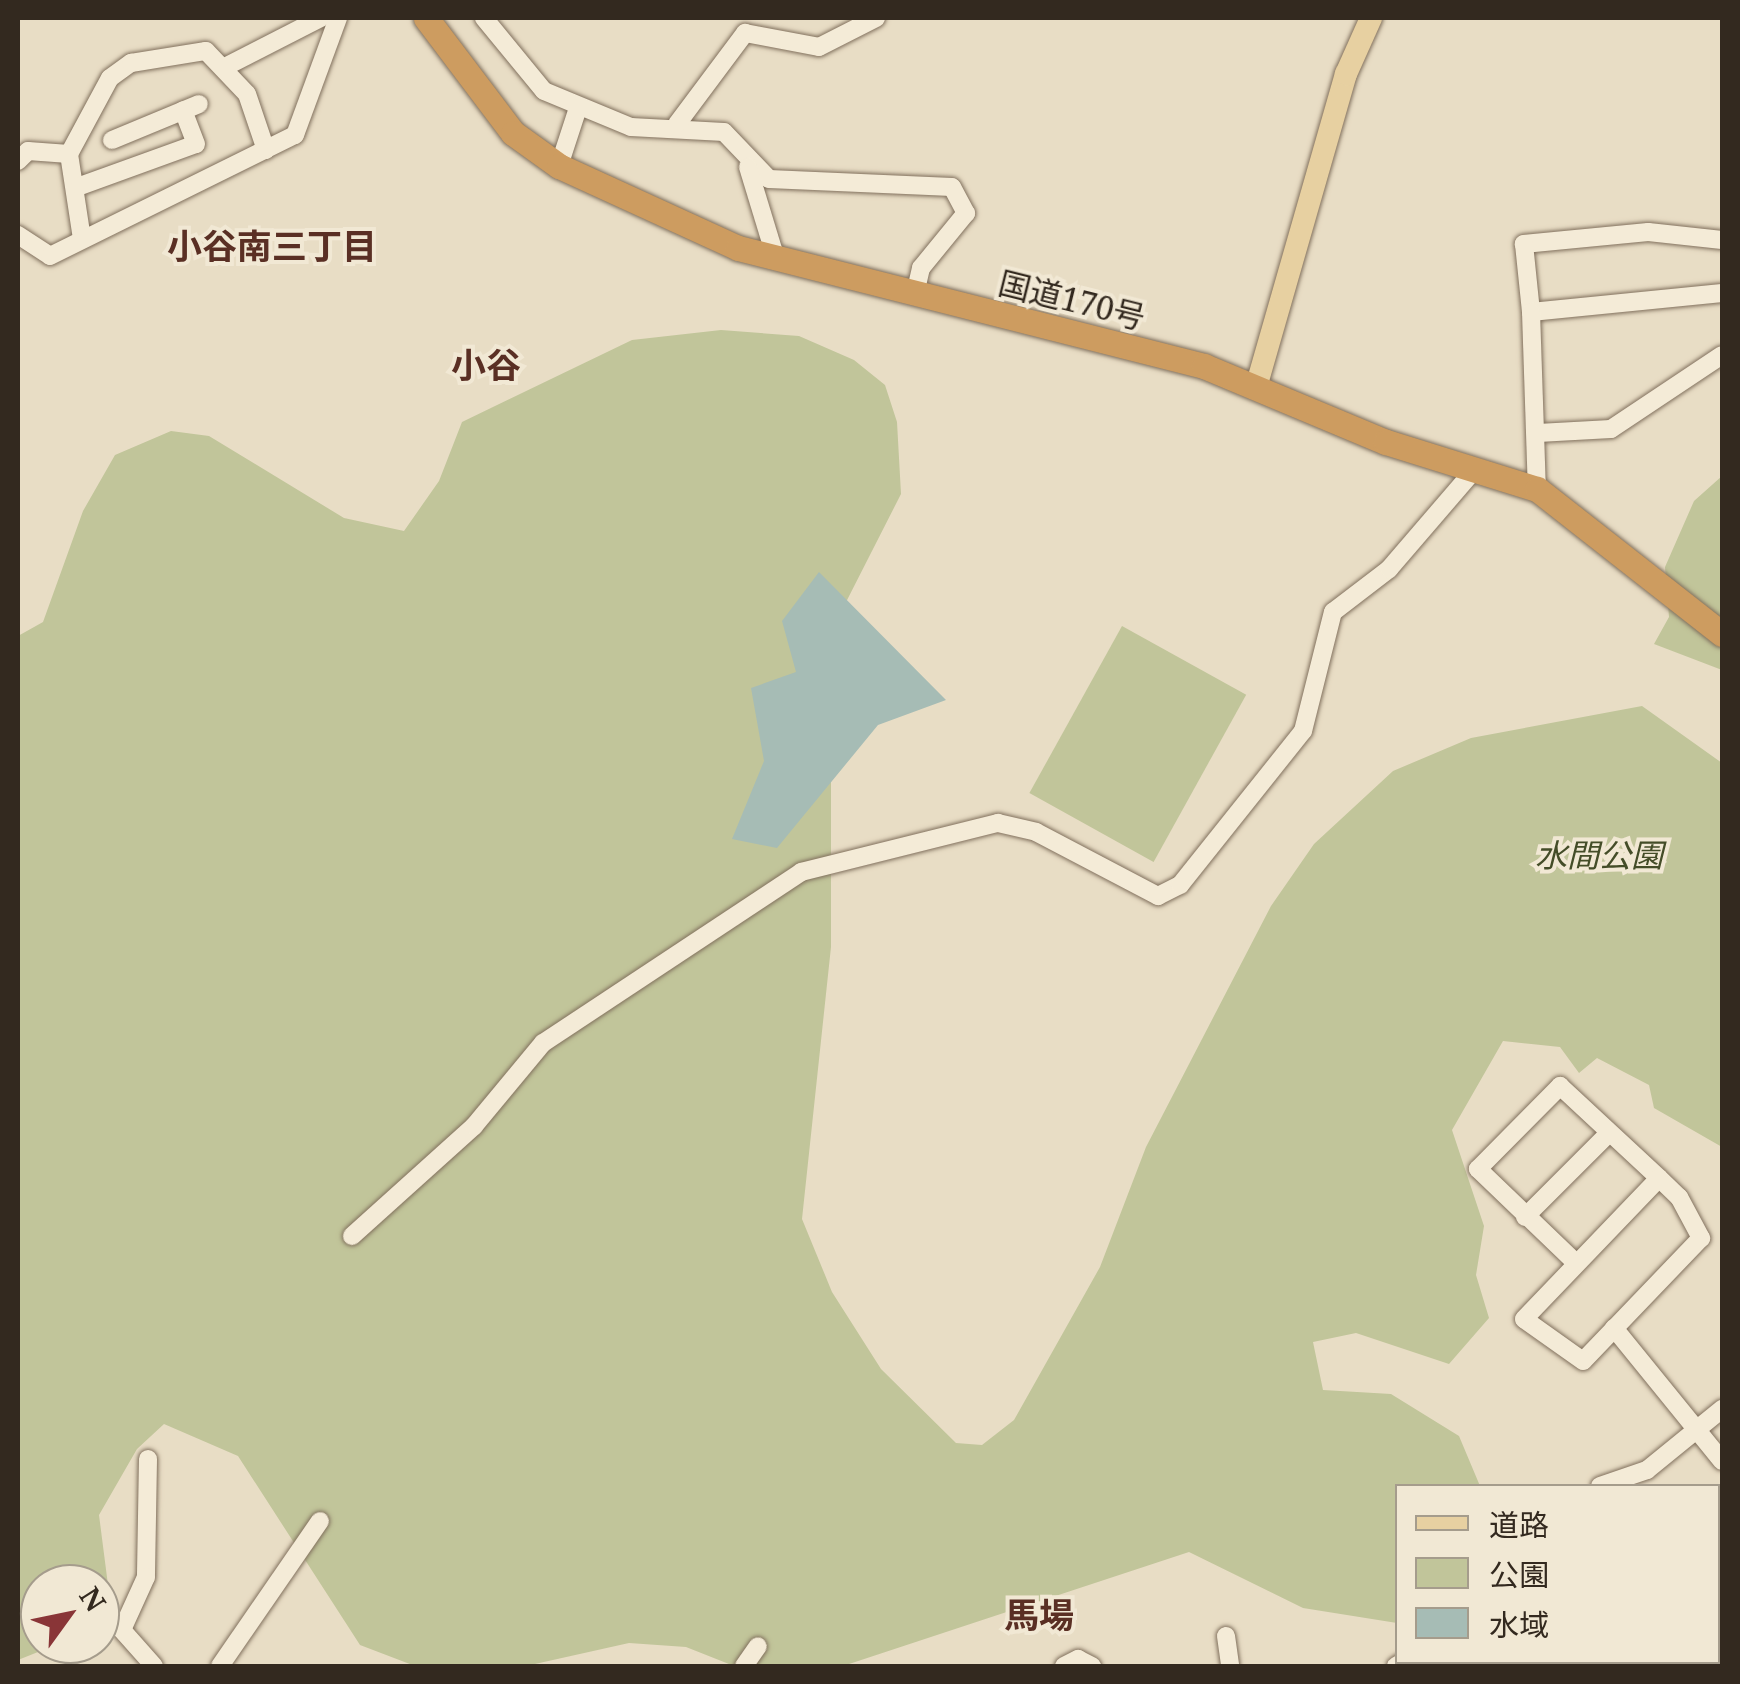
<!DOCTYPE html>
<html>
<head>
<meta charset="utf-8">
<style>
  body { margin:0 }
  #map { position:relative; width:1740px; height:1684px; overflow:hidden; background:#e8ddc5; font-family:"Noto Serif","Noto Sans JP",serif }
  div>[style] { position:absolute }
  .green>* { inset:0; background:#c1c59a; transform-origin:0 0 }
  .water>* { inset:0; background:#a6bcb5 }
  .river>* { height:25px; margin:-12.5px; padding:0 12.5px; transform-origin:12.5px; border-radius:12.5px; background:#a6bcb5 }
  .roads { filter:drop-shadow(0 0 2px #81705d) drop-shadow(0 0 2px #81705d) }
  .minor>* { height:18px; margin:-9px; padding:0 9px; transform-origin:9px; border-radius:9px; background:#f4ebd7 }
  .major>* { height:22px; margin:-11px; padding:0 11px; transform-origin:11px; border-radius:11px; background:#e7d0a1 }
  .highway>* { height:25px; margin:-12.5px; padding:0 12.5px; transform-origin:12.5px; border-radius:12.5px; background:#cd9c60 }
  span { translate:-50% -50%; white-space:nowrap; text-align:center; line-height:1.15; -webkit-text-stroke:8px #f1e8d4; paint-order:stroke }
  .street-label { font-size:32px; color:#33291f }
  .park-label { font-size:32px; color:#444d28; font-style:italic }
  .neighbourhood-label { font-size:35px; color:#5a2f24; font-weight:700 }
  .frame { position:absolute; inset:0; border:20px solid #33291f; pointer-events:none }
  .legend { position:absolute; left:1395px; top:1484px; width:325px; height:180px; box-sizing:border-box; background:#f1e8d4; border:2px solid #a59c8c; margin:0; padding:12px 18px; list-style:none; font-size:30px; color:#33291f }
  .legend li { display:flex; align-items:center; gap:20px; height:50px }
  .legend b { width:50px; border:2px solid #a59c8c }
  .north { position:absolute; left:20px; top:1564px; width:100px; height:100px; box-sizing:border-box; background:#f1e8d4; border:2px solid #a59c8c; border-radius:50%; rotate:57deg; font-size:28px; font-weight:700; line-height:40px; text-align:center; color:#33291f }
  .north::after { content:''; display:block; margin:auto; width:35px; height:45px; background:#893537; clip-path:polygon(50% 0,100% 100%,50% 72%,0 100%) }
</style>
</head>
<body>
<div id="map">
  <div class="green">
    <i style="clip-path:polygon(721px 330px,799px 336px,854px 360px,885px 385px,897px 422px,901px 494px,843px 608px,831px 728px,831px 947px,802px 1219px,832px 1292px,881px 1369px,956px 1443px,982px 1445px,1014px 1420px,1100px 1267px,1146px 1147px,1271px 906px,1314px 844px,1393px 771px,1471px 738px,1642px 706px,1722px 763px,1722px 1147px,1654px 1108px,1649px 1085px,1597px 1058px,1579px 1073px,1560px 1047px,1503px 1041px,1452px 1130px,1484px 1226px,1476px 1275px,1489px 1318px,1449px 1364px,1356px 1333px,1313px 1342px,1323px 1390px,1391px 1394px,1459px 1436px,1480px 1486px,1398px 1486px,1397px 1623px,1303px 1608px,1189px 1552px,843px 1666px,734px 1666px,686px 1647px,629px 1643px,526px 1666px,415px 1666px,360px 1645px,238px 1456px,164px 1424px,137px 1449px,99px 1515px,108px 1585px,100px 1601px,100px 1584px,40px 1584px,40px 1644px,58px 1644px,18px 1660px,18px 636px,43px 622px,83px 511px,115px 455px,171px 431px,209px 436px,344px 518px,404px 531px,439px 481px,462px 422px,632px 340px)"></i>
    <i style="clip-path:polygon(1722px 476px,1722px 670px,1654px 644px,1669px 617px,1665px 567px,1694px 501px)"></i>
    <i style="left:1122px;top:626px;width:142px;height:191px;rotate:29deg"></i>
  </div>
  <div class="water">
    <i style="clip-path:polygon(819px 572px,946px 700px,878px 725px,777px 848px,732px 839px,764px 761px,751px 688px,796px 672px,782px 621px)"></i>
  </div>
  <div class="river">
    <i style="left:1718px;top:1551px;width:5px;rotate:37deg"></i>
    <i style="left:1501px;top:1666px;width:25px;rotate:-9deg"></i>
  </div>
  <div class="roads">
    <div class="minor">
      <i style="left:484px;top:18px;width:94px;rotate:50.6deg"></i>
      <i style="left:544px;top:91px;width:94px;rotate:22.5deg"></i>
      <i style="left:631px;top:127px;width:93px;rotate:3.1deg"></i>
      <i style="left:724px;top:132px;width:65px;rotate:46.2deg"></i>
      <i style="left:769px;top:179px;width:183px;rotate:2.5deg"></i>
      <i style="left:952px;top:187px;width:30px;rotate:62deg"></i>
      <i style="left:966px;top:213px;width:71px;rotate:129.3deg"></i>
      <i style="left:921px;top:268px;width:28px;rotate:103deg"></i>
      <i style="left:227px;top:66px;width:106px;rotate:-27.1deg"></i>
      <i style="left:677px;top:124px;width:114px;rotate:-53.2deg"></i>
      <i style="left:745px;top:33px;width:75px;rotate:10.7deg"></i>
      <i style="left:819px;top:47px;width:64px;rotate:-27deg"></i>
      <i style="left:112px;top:140px;width:94px;rotate:-22.5deg"></i>
      <i style="left:69px;top:154px;width:86px;rotate:81.3deg"></i>
      <i style="left:18px;top:161px;width:14px;rotate:-45deg"></i>
      <i style="left:28px;top:151px;width:41px;rotate:4.2deg"></i>
      <i style="left:69px;top:154px;width:86px;rotate:-61.7deg"></i>
      <i style="left:110px;top:78px;width:26px;rotate:-36deg"></i>
      <i style="left:131px;top:63px;width:76px;rotate:-9.1deg"></i>
      <i style="left:206px;top:51px;width:59px;rotate:46.4deg"></i>
      <i style="left:247px;top:94px;width:59px;rotate:71.3deg"></i>
      <i style="left:559px;top:166px;width:61px;rotate:-71.9deg"></i>
      <i style="left:748px;top:167px;width:96px;rotate:73.1deg"></i>
      <i style="left:80px;top:186px;width:123px;rotate:-19.9deg"></i>
      <i style="left:196px;top:144px;width:36px;rotate:-111deg"></i>
      <i style="left:18px;top:235px;width:38px;rotate:33deg"></i>
      <i style="left:50px;top:256px;width:273px;rotate:-26.3deg"></i>
      <i style="left:295px;top:135px;width:125px;rotate:-69.8deg"></i>
      <i style="left:1722px;top:240px;width:74px;rotate:-173.8deg"></i>
      <i style="left:1648px;top:232px;width:125px;rotate:174.5deg"></i>
      <i style="left:1524px;top:244px;width:68px;rotate:84.1deg"></i>
      <i style="left:1531px;top:312px;width:192px;rotate:-5.7deg"></i>
      <i style="left:1531px;top:312px;width:177px;rotate:88.1deg"></i>
      <i style="left:1538px;top:433px;width:73px;rotate:-3.1deg"></i>
      <i style="left:1611px;top:429px;width:133px;rotate:-33.7deg"></i>
      <i style="left:1525px;top:1217px;width:119px;rotate:-45deg"></i>
      <i style="left:352px;top:1236px;width:164px;rotate:-42deg"></i>
      <i style="left:474px;top:1126px;width:108px;rotate:-50.3deg"></i>
      <i style="left:543px;top:1043px;width:310px;rotate:-33.5deg"></i>
      <i style="left:801px;top:872px;width:203px;rotate:-14deg"></i>
      <i style="left:998px;top:823px;width:39px;rotate:13deg"></i>
      <i style="left:1036px;top:832px;width:138px;rotate:27.7deg"></i>
      <i style="left:1158px;top:896px;width:25px;rotate:-27deg"></i>
      <i style="left:1180px;top:885px;width:197px;rotate:-51.4deg"></i>
      <i style="left:1303px;top:731px;width:123px;rotate:-75.9deg"></i>
      <i style="left:1333px;top:612px;width:71px;rotate:-37.5deg"></i>
      <i style="left:1389px;top:569px;width:132px;rotate:-49.3deg"></i>
      <i style="left:1576px;top:1263px;width:136px;rotate:-136.2deg"></i>
      <i style="left:1478px;top:1169px;width:117px;rotate:-45.3deg"></i>
      <i style="left:1560px;top:1086px;width:135px;rotate:42.9deg"></i>
      <i style="left:1659px;top:1178px;width:28px;rotate:44deg"></i>
      <i style="left:1679px;top:1197px;width:47px;rotate:61.8deg"></i>
      <i style="left:1701px;top:1238px;width:170px;rotate:133.8deg"></i>
      <i style="left:1583px;top:1361px;width:72px;rotate:-144.6deg"></i>
      <i style="left:1524px;top:1319px;width:195px;rotate:-46.2deg"></i>
      <i style="left:1614px;top:1328px;width:171px;rotate:50.9deg"></i>
      <i style="left:148px;top:1459px;width:118px;rotate:91deg"></i>
      <i style="left:146px;top:1577px;width:58px;rotate:114.4deg"></i>
      <i style="left:122px;top:1630px;width:48px;rotate:48.4deg"></i>
      <i style="left:1600px;top:1486px;width:50px;rotate:-18.8deg"></i>
      <i style="left:1647px;top:1470px;width:97px;rotate:-39.1deg"></i>
      <i style="left:1226px;top:1636px;width:30px;rotate:82deg"></i>
      <i style="left:1718px;top:1650px;width:4px;rotate:-14deg"></i>
      <i style="left:220px;top:1666px;width:176px;rotate:-55.4deg"></i>
      <i style="left:744px;top:1666px;width:24px;rotate:-55deg"></i>
      <i style="left:1064px;top:1666px;width:16px;rotate:-27deg"></i>
      <i style="left:1078px;top:1659px;width:16px;rotate:27deg"></i>
      <i style="left:1396px;top:1666px;width:8px;rotate:-30deg"></i>
      <i style="left:1684px;top:1666px;width:6px;rotate:-45deg"></i>
    </div>
    <div class="major">
      <i style="left:1257px;top:384px;width:323px;rotate:-74deg"></i>
      <i style="left:1346px;top:74px;width:61px;rotate:-65.9deg"></i>
    </div>
    <div class="highway">
      <i style="left:426px;top:18px;width:144px;rotate:52.9deg"></i>
      <i style="left:513px;top:133px;width:57px;rotate:35.7deg"></i>
      <i style="left:559px;top:166px;width:197px;rotate:24.6deg"></i>
      <i style="left:738px;top:248px;width:481px;rotate:14.2deg"></i>
      <i style="left:1204px;top:366px;width:197px;rotate:22.7deg"></i>
      <i style="left:1386px;top:442px;width:158px;rotate:17.3deg"></i>
      <i style="left:1537px;top:489px;width:235px;rotate:38.1deg"></i>
    </div>
  </div>
  <div class="street-label">
    <span style="left:1072px;top:300px;rotate:14deg">国道170号</span>
  </div>
  <div class="park-label">
    <span style="left:1599px;top:855px">水間公園</span>
  </div>
  <div class="neighbourhood-label">
    <span style="left:272px;top:246px">小谷南三丁目</span>
    <span style="left:486px;top:365px">小谷</span>
    <span style="left:1039px;top:1615px">馬場</span>
  </div>
  <div class="frame"></div>
  <ul class="legend">
  <li><b style="height:12px;background:#e7d0a1"></b>道路</li>
  <li><b style="height:28px;background:#c1c59a"></b>公園</li>
  <li><b style="height:28px;background:#a6bcb5"></b>水域</li>
  </ul>
  <div class="north">N</div>
</div>
</body>
</html>
